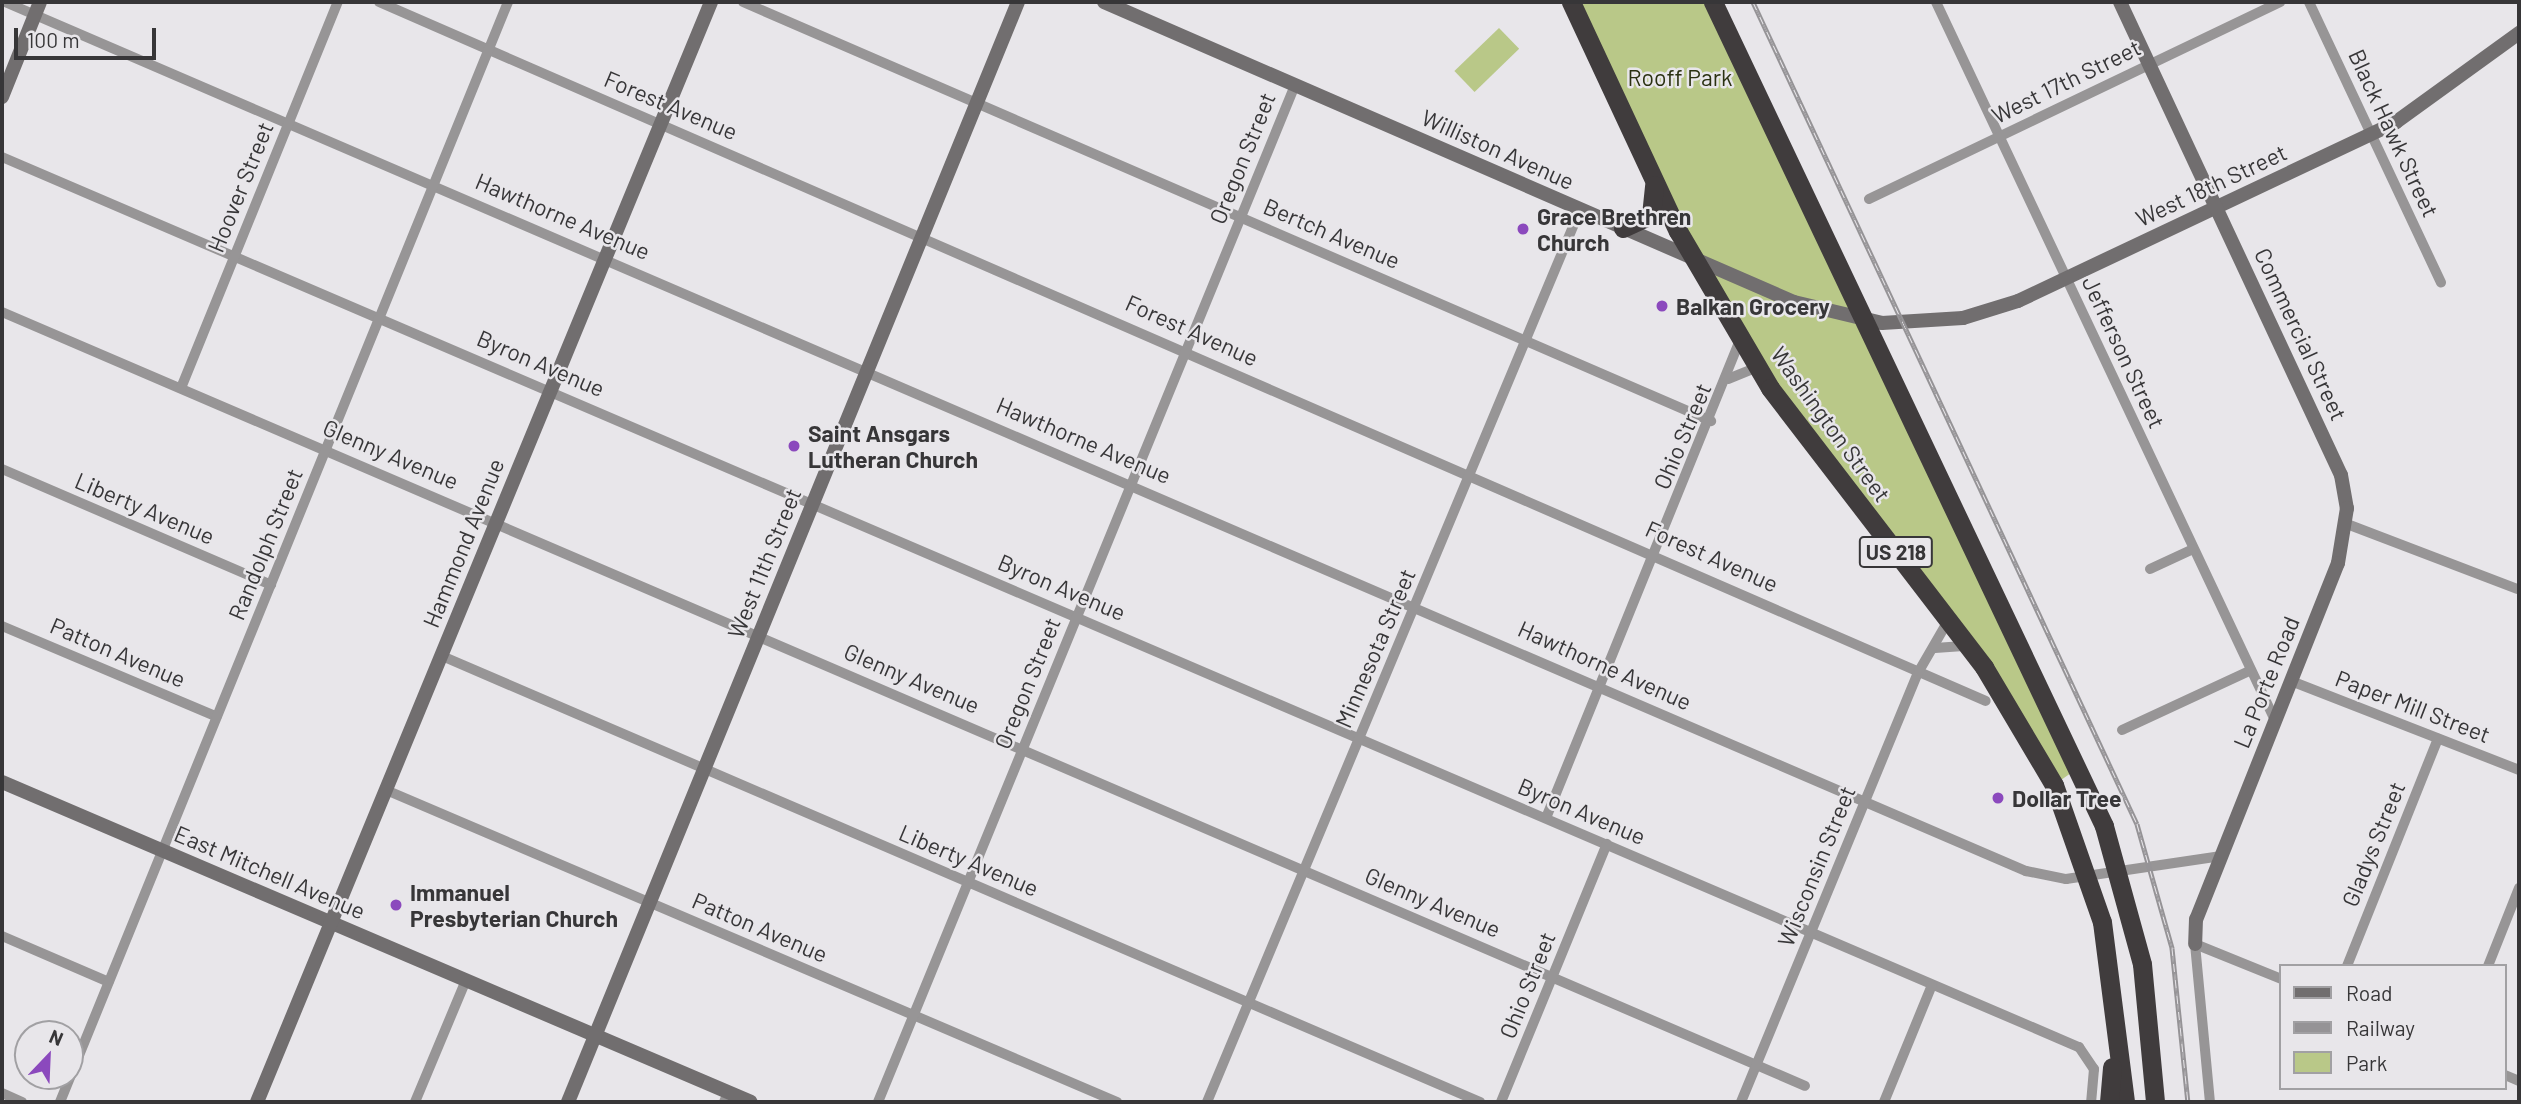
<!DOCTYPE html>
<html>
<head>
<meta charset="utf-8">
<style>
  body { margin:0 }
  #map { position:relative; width:2521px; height:1104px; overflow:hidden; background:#e8e6ea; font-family:Barlow,sans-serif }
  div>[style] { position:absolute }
  .green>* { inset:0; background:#b9c888; transform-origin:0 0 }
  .street>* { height:10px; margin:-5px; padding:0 5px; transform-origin:5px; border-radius:5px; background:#979596 }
  .secondary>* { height:14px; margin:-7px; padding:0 7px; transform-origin:7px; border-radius:7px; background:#716e6f }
  .highway>* { height:19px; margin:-9.5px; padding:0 9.5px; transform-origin:9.5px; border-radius:9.5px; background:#403c3d }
  .rail>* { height:5px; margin-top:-2.5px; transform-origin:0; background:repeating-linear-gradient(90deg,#e8e6ea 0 8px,#959396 0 16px); box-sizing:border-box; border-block:2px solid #959396 }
  .dots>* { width:19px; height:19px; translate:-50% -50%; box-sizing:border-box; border:4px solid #e8e6ea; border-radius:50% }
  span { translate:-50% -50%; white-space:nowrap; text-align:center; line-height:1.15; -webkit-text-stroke:5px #e8e6ea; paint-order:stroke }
  .shield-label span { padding:2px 5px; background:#e8e6ea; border:2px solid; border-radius:5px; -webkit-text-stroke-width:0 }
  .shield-label { font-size:21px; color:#373638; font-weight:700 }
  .park-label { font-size:23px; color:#2a3111 }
  .street-label { font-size:23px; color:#373638 }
  .poi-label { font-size:23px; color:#373638; font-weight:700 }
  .left { translate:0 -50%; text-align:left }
  .frame { position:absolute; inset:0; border:4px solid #373638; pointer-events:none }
  .legend { position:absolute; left:2279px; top:964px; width:228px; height:126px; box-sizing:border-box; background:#e8e6ea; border:2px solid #a1a0a3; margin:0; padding:9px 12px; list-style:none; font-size:21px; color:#373638 }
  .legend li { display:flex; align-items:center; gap:14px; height:35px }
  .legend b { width:35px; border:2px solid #a1a0a3 }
  .north { position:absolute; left:14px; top:1020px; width:70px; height:70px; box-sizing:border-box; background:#e8e6ea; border:2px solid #a1a0a3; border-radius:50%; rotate:23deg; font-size:19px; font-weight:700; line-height:28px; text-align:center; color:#373638 }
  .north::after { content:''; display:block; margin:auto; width:24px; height:32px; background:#8b49bd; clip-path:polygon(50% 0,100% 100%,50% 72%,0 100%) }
  .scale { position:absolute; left:14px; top:28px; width:142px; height:32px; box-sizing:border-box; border:4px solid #373638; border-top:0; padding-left:9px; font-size:21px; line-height:24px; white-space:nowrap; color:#373638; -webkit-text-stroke:5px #e8e6ea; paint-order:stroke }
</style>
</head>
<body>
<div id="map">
  <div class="green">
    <i style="clip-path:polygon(1571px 2px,1717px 2px,2078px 768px,2054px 785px,2022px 725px,1726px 316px)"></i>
    <i style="left:1499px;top:28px;width:29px;height:62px;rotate:46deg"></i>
  </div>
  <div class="street">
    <i style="left:5px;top:2px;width:2200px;rotate:23.27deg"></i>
    <i style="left:2026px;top:871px;width:41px;rotate:11.3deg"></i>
    <i style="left:2066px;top:879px;width:157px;rotate:-8.4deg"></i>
    <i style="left:379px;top:2px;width:1752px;rotate:23.51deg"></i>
    <i style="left:743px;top:2px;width:1055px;rotate:23.41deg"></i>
    <i style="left:1936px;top:2px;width:794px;rotate:64.73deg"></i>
    <i style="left:2309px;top:2px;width:310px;rotate:64.8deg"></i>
    <i style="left:2px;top:157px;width:2260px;rotate:23.2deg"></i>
    <i style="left:2079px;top:1047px;width:27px;rotate:56deg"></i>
    <i style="left:2094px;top:1069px;width:33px;rotate:95deg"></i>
    <i style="left:1869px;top:199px;width:456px;rotate:-25.6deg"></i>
    <i style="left:2px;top:312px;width:1962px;rotate:23.23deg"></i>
    <i style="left:1728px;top:379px;width:31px;rotate:-22deg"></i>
    <i style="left:181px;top:388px;width:417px;rotate:-67.9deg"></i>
    <i style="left:2px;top:469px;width:293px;rotate:23.3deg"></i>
    <i style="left:2347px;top:524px;width:182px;rotate:20.9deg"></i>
    <i style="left:2150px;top:569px;width:47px;rotate:-24.9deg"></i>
    <i style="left:2px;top:626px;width:233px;rotate:22.9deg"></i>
    <i style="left:1935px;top:648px;width:32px;rotate:-4deg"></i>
    <i style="left:442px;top:656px;width:1130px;rotate:23.25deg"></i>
    <i style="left:2291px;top:681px;width:245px;rotate:21.3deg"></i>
    <i style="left:2122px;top:730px;width:142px;rotate:-24.9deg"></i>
    <i style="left:386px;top:790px;width:795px;rotate:23.11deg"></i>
    <i style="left:1546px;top:818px;width:516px;rotate:-67.91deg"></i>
    <i style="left:2px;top:936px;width:116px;rotate:23.3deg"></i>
    <i style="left:2195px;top:944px;width:159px;rotate:84.6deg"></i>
    <i style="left:2195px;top:944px;width:93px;rotate:22.1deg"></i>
    <i style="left:2347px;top:966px;width:245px;rotate:-68.2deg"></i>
    <i style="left:2488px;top:966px;width:84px;rotate:-68.3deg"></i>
    <i style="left:2505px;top:1075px;width:15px;rotate:23deg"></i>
    <i style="left:2px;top:1093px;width:22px;rotate:24deg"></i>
    <i style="left:60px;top:1102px;width:1188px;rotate:-67.84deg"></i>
    <i style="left:415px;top:1102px;width:132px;rotate:-67.3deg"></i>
    <i style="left:724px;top:1102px;width:11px;rotate:-68deg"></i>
    <i style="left:878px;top:1102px;width:1099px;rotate:-67.7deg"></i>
    <i style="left:1207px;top:1102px;width:967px;rotate:-67.31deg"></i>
    <i style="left:1501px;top:1102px;width:279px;rotate:-67.7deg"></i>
    <i style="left:1741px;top:1102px;width:466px;rotate:-67.6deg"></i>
    <i style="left:1919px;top:671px;width:58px;rotate:-59.9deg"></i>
    <i style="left:1884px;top:1102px;width:126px;rotate:-67.7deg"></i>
  </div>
  <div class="secondary">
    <i style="left:1104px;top:2px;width:752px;rotate:23.5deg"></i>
    <i style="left:1794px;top:302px;width:90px;rotate:13.4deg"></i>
    <i style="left:1882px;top:323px;width:81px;rotate:-3.5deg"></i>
    <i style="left:1963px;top:318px;width:58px;rotate:-17.2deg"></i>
    <i style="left:2018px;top:301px;width:418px;rotate:-25.3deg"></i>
    <i style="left:2396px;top:122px;width:152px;rotate:-35.9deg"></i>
    <i style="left:2120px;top:2px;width:522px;rotate:64.96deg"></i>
    <i style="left:2341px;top:475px;width:34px;rotate:80deg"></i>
    <i style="left:2347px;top:508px;width:56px;rotate:99.3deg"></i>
    <i style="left:2338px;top:563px;width:383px;rotate:111.7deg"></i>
    <i style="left:2196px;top:919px;width:25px;rotate:92deg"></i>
    <i style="left:2px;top:97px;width:102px;rotate:-68.2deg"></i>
    <i style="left:2px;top:782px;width:814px;rotate:23.13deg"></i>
    <i style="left:257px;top:1102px;width:1190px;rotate:-67.57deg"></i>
    <i style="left:568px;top:1102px;width:1188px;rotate:-67.75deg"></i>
  </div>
  <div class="highway">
    <i style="left:1571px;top:2px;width:253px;rotate:65deg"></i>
    <i style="left:1678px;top:231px;width:182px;rotate:59.6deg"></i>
    <i style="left:1770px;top:388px;width:352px;rotate:52.5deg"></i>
    <i style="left:1984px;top:667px;width:137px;rotate:59.3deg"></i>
    <i style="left:2054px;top:785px;width:145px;rotate:70.7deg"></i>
    <i style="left:2102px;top:922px;width:181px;rotate:82.7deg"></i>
    <i style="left:1713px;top:2px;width:912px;rotate:64.61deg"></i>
    <i style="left:2104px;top:826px;width:143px;rotate:74.6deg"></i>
    <i style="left:2142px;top:964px;width:139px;rotate:84.6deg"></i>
    <i style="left:1623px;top:228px;width:31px;rotate:-25deg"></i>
    <i style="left:1651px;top:215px;width:30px;rotate:-84deg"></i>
    <i style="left:2109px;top:1102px;width:35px;rotate:-85deg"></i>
  </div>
  <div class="rail">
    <i style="left:1753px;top:2px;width:907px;rotate:64.96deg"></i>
    <i style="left:2137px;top:824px;width:129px;rotate:74.2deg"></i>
    <i style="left:2172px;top:948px;width:155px;rotate:84.1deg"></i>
  </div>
  <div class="dots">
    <i style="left:1523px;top:229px;background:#8b49bd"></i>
    <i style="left:1662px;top:306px;background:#8b49bd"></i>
    <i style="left:794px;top:446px;background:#8b49bd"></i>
    <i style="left:1998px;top:798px;background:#8b49bd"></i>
    <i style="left:396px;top:905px;background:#8b49bd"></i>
  </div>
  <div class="shield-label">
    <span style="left:1896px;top:552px">US 218</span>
  </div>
  <div class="park-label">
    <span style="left:1680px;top:77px">Rooff Park</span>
  </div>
  <div class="street-label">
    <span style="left:2066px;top:81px;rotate:-26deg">West 17th Street</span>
    <span style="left:671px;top:105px;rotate:23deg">Forest Avenue</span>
    <span style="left:2394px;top:133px;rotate:65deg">Black Hawk Street</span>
    <span style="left:1498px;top:149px;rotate:24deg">Williston Avenue</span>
    <span style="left:1242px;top:158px;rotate:-68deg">Oregon Street</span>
    <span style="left:2211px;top:185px;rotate:-25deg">West 18th Street</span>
    <span style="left:240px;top:187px;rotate:-68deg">Hoover Street</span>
    <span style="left:563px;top:216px;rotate:23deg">Hawthorne Avenue</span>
    <span style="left:1332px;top:233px;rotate:23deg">Bertch Avenue</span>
    <span style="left:1192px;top:330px;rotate:24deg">Forest Avenue</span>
    <span style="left:2301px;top:334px;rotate:65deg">Commercial Street</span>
    <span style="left:2124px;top:352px;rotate:65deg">Jefferson Street</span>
    <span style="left:541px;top:363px;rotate:23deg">Byron Avenue</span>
    <span style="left:1831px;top:424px;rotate:54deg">Washington Street</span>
    <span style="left:1682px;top:436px;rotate:-67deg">Ohio Street</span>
    <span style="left:1084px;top:440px;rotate:23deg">Hawthorne Avenue</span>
    <span style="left:391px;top:454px;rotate:23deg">Glenny Avenue</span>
    <span style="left:145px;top:508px;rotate:23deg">Liberty Avenue</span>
    <span style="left:463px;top:543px;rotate:-68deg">Hammond Avenue</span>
    <span style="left:265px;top:544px;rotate:-68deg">Randolph Street</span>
    <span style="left:1712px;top:556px;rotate:24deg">Forest Avenue</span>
    <span style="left:764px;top:563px;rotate:-68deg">West 11th Street</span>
    <span style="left:1062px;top:587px;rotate:23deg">Byron Avenue</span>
    <span style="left:1375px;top:648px;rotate:-67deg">Minnesota Street</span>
    <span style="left:118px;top:652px;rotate:23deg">Patton Avenue</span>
    <span style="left:1605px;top:665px;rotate:24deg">Hawthorne Avenue</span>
    <span style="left:912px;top:678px;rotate:23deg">Glenny Avenue</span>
    <span style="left:2266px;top:682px;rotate:-68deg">La Porte Road</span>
    <span style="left:1027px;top:683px;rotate:-68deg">Oregon Street</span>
    <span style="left:2413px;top:706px;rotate:21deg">Paper Mill Street</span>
    <span style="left:1582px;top:811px;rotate:23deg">Byron Avenue</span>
    <span style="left:2373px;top:844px;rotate:-68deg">Gladys Street</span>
    <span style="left:969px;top:860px;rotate:23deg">Liberty Avenue</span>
    <span style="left:1816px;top:866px;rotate:-68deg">Wisconsin Street</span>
    <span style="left:270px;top:872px;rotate:23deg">East Mitchell Avenue</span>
    <span style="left:1433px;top:902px;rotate:23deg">Glenny Avenue</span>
    <span style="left:760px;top:927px;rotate:23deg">Patton Avenue</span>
    <span style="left:1527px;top:985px;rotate:-68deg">Ohio Street</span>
  </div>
  <div class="poi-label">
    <span class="left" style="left:1537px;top:229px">Grace Brethren<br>Church</span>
    <span class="left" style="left:1676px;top:306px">Balkan Grocery</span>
    <span class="left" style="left:808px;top:446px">Saint Ansgars<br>Lutheran Church</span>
    <span class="left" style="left:2012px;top:798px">Dollar Tree</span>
    <span class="left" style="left:410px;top:905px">Immanuel<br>Presbyterian Church</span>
  </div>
  <div class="frame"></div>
  <ul class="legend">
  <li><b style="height:9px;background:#716e6f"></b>Road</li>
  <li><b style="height:9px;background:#959396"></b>Railway</li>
  <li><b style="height:19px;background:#b9c888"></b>Park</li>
  </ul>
  <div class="north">N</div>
  <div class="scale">100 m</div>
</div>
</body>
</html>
